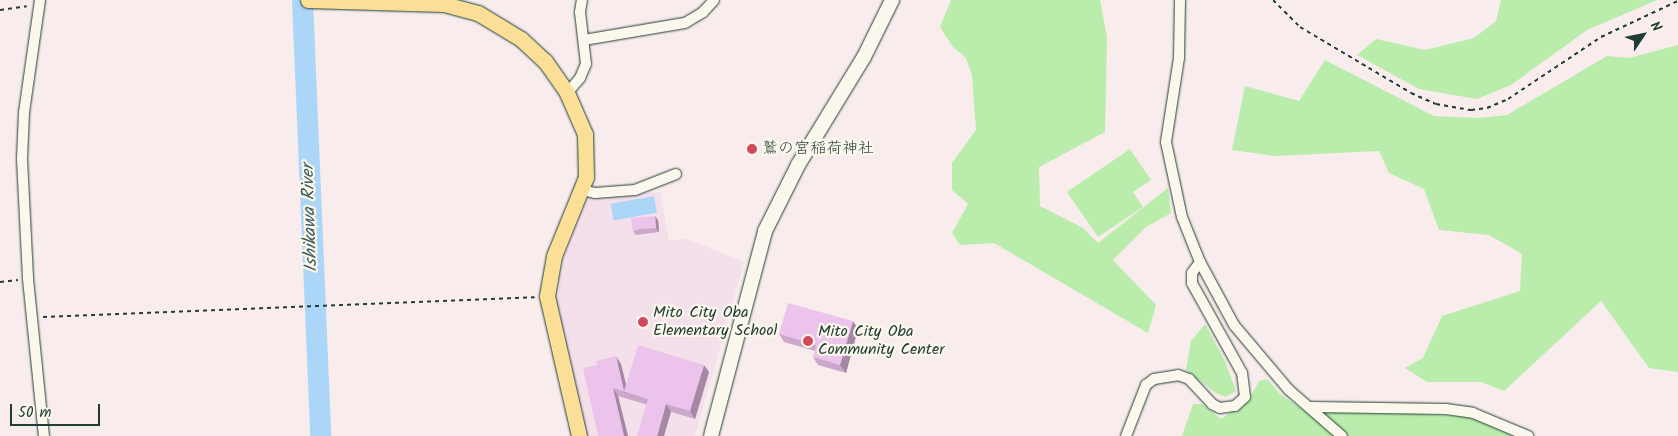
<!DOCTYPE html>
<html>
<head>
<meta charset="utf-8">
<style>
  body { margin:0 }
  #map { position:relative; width:1678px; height:436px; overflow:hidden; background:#f8edec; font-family:Kalam,"Klee One",sans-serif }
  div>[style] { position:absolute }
  .built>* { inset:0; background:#f4e0eb }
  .green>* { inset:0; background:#baecac }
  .water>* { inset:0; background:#abd6f7; transform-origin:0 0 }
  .river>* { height:21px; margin:-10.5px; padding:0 10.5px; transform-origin:10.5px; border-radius:10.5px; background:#abd6f7 }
  .path>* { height:2px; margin-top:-1px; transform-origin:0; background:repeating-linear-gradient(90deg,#1f3d34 0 4px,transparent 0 8px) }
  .roads { filter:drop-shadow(0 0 1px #1f3d34) drop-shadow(0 0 1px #1f3d34) }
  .minor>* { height:10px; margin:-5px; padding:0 5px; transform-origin:5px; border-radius:5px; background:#fbf7ec }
  .secondary>* { height:14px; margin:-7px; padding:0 7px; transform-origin:7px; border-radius:7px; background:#fbf7ec }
  .primary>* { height:15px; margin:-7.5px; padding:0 7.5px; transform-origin:7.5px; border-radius:7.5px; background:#fbdf96 }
  .wall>* { inset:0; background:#cba8c9 }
  .shaded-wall>* { inset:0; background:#a588a4 }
  .building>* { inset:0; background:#ecc3ea; transform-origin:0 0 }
  .dots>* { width:14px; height:14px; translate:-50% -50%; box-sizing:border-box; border:2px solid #fbf7ec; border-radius:50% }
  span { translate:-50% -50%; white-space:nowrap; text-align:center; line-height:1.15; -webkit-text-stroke:4.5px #fbf7ec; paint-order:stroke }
  .poi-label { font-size:16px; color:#1f3d34 }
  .left { translate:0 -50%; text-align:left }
  .water-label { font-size:18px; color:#3b5c5b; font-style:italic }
  .north { position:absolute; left:1618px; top:10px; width:50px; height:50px; -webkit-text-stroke:4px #fbf7ec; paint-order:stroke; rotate:56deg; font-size:14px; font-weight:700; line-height:20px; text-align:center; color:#1f3d34 }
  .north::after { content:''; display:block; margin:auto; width:18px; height:22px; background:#1f3d34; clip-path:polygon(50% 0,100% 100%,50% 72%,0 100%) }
  .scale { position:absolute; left:10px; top:404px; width:90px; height:22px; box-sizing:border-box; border:2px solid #1f3d34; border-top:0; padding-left:6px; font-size:15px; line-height:18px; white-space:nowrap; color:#1f3d34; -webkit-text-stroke:4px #fbf7ec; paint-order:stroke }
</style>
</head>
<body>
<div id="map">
  <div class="built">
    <i style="clip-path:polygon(660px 192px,669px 240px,688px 239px,744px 262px,695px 436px,588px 436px,557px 303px,563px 259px,589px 197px)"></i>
  </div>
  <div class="green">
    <i style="clip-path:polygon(951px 0,1100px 0,1107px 37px,1105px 132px,1039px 167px,1040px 206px,1083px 228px,1098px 243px,1168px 188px,1171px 213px,1146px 227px,1113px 260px,1156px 305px,1148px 333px,994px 243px,960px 245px,952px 233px,968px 204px,952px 190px,952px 163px,976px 130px,972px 75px,966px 58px,953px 47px,940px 27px)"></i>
    <i style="clip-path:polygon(1501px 0,1657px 0,1587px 30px,1511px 85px,1477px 99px,1419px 89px,1357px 55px,1376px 39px,1425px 50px,1474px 38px,1496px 21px)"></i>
    <i style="clip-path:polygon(1678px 45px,1678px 372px,1649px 368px,1601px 301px,1504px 391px,1481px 382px,1427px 382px,1405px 368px,1423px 358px,1442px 316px,1520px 291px,1522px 254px,1489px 235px,1439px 230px,1424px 189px,1389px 173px,1379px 151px,1276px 156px,1232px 150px,1245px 86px,1299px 101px,1325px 60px,1434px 116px,1478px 118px,1507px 115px,1607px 56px,1629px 58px)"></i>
    <i style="clip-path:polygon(1130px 149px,1151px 180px,1133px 192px,1143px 207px,1098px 237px,1067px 192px)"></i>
    <i style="clip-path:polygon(1205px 324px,1225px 361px,1236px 391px,1226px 397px,1216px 393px,1186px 370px,1191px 341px)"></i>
    <i style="clip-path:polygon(1267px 379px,1281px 395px,1308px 413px,1376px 411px,1445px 415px,1470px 417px,1517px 436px,1182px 436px,1193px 404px,1202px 404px,1221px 419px,1249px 399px,1259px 381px)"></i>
  </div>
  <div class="water">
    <i style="left:654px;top:196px;width:17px;height:44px;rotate:80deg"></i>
  </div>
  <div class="river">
    <i style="left:302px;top:0;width:436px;rotate:87.6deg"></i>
  </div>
  <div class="path">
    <i style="left:1273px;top:0;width:38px;rotate:45deg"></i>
    <i style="left:1300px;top:27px;width:129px;rotate:30.7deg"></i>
    <i style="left:1411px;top:93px;width:27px;rotate:24deg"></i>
    <i style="left:1436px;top:104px;width:36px;rotate:10deg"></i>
    <i style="left:1471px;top:110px;width:16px;rotate:-7deg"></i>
    <i style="left:1487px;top:108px;width:23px;rotate:-23deg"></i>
    <i style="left:1508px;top:99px;width:112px;rotate:-33.7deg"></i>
    <i style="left:1601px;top:37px;width:85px;rotate:-25.1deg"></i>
    <i style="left:0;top:10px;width:27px;rotate:-8deg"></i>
    <i style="left:0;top:282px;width:18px;rotate:-6deg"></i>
    <i style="left:43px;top:317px;width:492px;rotate:-2.3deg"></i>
  </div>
  <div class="roads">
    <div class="minor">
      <i style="left:40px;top:0;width:114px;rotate:98.1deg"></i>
      <i style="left:24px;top:113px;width:46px;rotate:92.5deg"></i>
      <i style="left:22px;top:159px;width:120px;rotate:87.1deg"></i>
      <i style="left:28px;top:279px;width:158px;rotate:84.2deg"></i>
      <i style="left:1180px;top:0;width:58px;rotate:91deg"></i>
      <i style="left:1179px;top:58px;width:85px;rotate:98.8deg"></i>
      <i style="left:1166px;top:142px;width:77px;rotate:78deg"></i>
      <i style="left:1182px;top:217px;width:48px;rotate:68.2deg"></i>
      <i style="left:1200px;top:262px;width:72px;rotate:61.6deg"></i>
      <i style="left:1234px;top:325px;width:85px;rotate:49.8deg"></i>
      <i style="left:1289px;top:390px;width:70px;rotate:41deg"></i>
      <i style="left:584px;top:40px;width:102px;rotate:-9.6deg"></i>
      <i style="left:685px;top:23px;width:21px;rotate:-31deg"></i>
      <i style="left:703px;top:12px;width:16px;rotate:-47deg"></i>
      <i style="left:567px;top:93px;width:20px;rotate:-49deg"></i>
      <i style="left:580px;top:78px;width:15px;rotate:-67deg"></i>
      <i style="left:586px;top:64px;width:52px;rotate:-96.6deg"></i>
      <i style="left:580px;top:12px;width:12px;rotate:-81deg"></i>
      <i style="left:582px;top:190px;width:13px;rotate:13deg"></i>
      <i style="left:595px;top:193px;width:40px;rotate:-4.3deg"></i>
      <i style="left:635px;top:190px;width:44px;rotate:-21.3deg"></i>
      <i style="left:1311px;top:407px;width:135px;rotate:0.8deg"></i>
      <i style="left:1446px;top:409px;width:27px;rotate:8deg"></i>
      <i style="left:1473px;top:413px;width:60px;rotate:22.7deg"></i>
      <i style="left:1126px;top:436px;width:55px;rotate:-68.6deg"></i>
      <i style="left:1146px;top:385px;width:10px;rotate:-37deg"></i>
      <i style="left:1154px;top:379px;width:24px;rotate:-9deg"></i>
      <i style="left:1178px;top:375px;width:12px;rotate:20deg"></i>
      <i style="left:1189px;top:379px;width:34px;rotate:47deg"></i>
      <i style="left:1212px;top:404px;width:9px;rotate:27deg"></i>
      <i style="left:1220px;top:408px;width:15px;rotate:-8deg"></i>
      <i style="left:1235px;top:406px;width:13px;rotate:-42deg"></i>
      <i style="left:1245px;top:397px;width:24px;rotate:-97deg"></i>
      <i style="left:1242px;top:373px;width:103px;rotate:-119.1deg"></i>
      <i style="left:1192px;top:283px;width:10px;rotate:-90deg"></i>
      <i style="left:1192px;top:273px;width:14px;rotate:-54deg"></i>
    </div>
    <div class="secondary">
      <i style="left:711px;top:436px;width:212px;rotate:-75.2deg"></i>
      <i style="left:765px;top:231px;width:74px;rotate:-63.4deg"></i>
      <i style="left:798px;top:165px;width:127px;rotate:-58.6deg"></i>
      <i style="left:864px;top:57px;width:64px;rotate:-63.8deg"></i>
    </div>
    <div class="primary">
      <i style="left:308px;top:0;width:136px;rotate:1.7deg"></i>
      <i style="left:444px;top:4px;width:35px;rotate:15deg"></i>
      <i style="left:478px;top:13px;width:50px;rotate:31.2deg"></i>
      <i style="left:521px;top:39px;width:33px;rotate:43deg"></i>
      <i style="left:545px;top:61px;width:39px;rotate:55deg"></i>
      <i style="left:567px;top:93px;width:45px;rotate:66.3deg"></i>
      <i style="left:585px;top:134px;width:43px;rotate:88.7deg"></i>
      <i style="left:586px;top:177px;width:85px;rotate:112.1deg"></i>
      <i style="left:554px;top:256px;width:41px;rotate:99.9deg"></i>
      <i style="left:547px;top:296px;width:144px;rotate:77.1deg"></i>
    </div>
  </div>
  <div class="wall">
    <i style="clip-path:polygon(658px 220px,659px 232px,636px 235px,633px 231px)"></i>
    <i style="clip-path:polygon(858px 329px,846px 373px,818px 365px,813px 357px,815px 351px,784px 342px,779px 334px)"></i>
    <i style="clip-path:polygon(621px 364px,626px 385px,709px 372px,695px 419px,618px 396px,628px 436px,598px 436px,597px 365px)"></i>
  </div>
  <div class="shaded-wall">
    <i style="clip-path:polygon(655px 216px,658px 220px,659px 232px,656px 228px)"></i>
    <i style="clip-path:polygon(853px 321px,858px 329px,846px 373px,840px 365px)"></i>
    <i style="clip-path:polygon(616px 356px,621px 364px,628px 393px,624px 392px)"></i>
    <i style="clip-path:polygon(704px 365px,709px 372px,695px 419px,690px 411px)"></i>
    <i style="clip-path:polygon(613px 388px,618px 396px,628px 436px,624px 436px)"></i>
    <i style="clip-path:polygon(666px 404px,671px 412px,664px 436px,657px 436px)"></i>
  </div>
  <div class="building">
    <i style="left:655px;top:216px;width:12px;height:24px;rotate:85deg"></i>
    <i style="clip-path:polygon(788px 303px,853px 321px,840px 365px,813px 357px,816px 345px,779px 334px)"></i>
    <i style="clip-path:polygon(638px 345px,704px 365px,690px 411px,666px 404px,657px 436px,637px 436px,648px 399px,613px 388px,624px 436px,598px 436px,583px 368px,597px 365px,596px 361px,616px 356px,624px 391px)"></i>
  </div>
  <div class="dots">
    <i style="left:752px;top:149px;background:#d1495b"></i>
    <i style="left:643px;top:322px;background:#d1495b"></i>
    <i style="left:808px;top:341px;background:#d1495b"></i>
  </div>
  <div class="poi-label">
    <span class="left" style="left:762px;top:149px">鷲の宮稲荷神社</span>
    <span class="left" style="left:653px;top:322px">Mito City Oba<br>Elementary School</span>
    <span class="left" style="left:818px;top:341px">Mito City Oba<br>Community Center</span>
  </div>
  <div class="water-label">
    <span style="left:311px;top:218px;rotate:-92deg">Ishikawa River</span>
  </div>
  <div class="north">N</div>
  <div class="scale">50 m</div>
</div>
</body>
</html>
